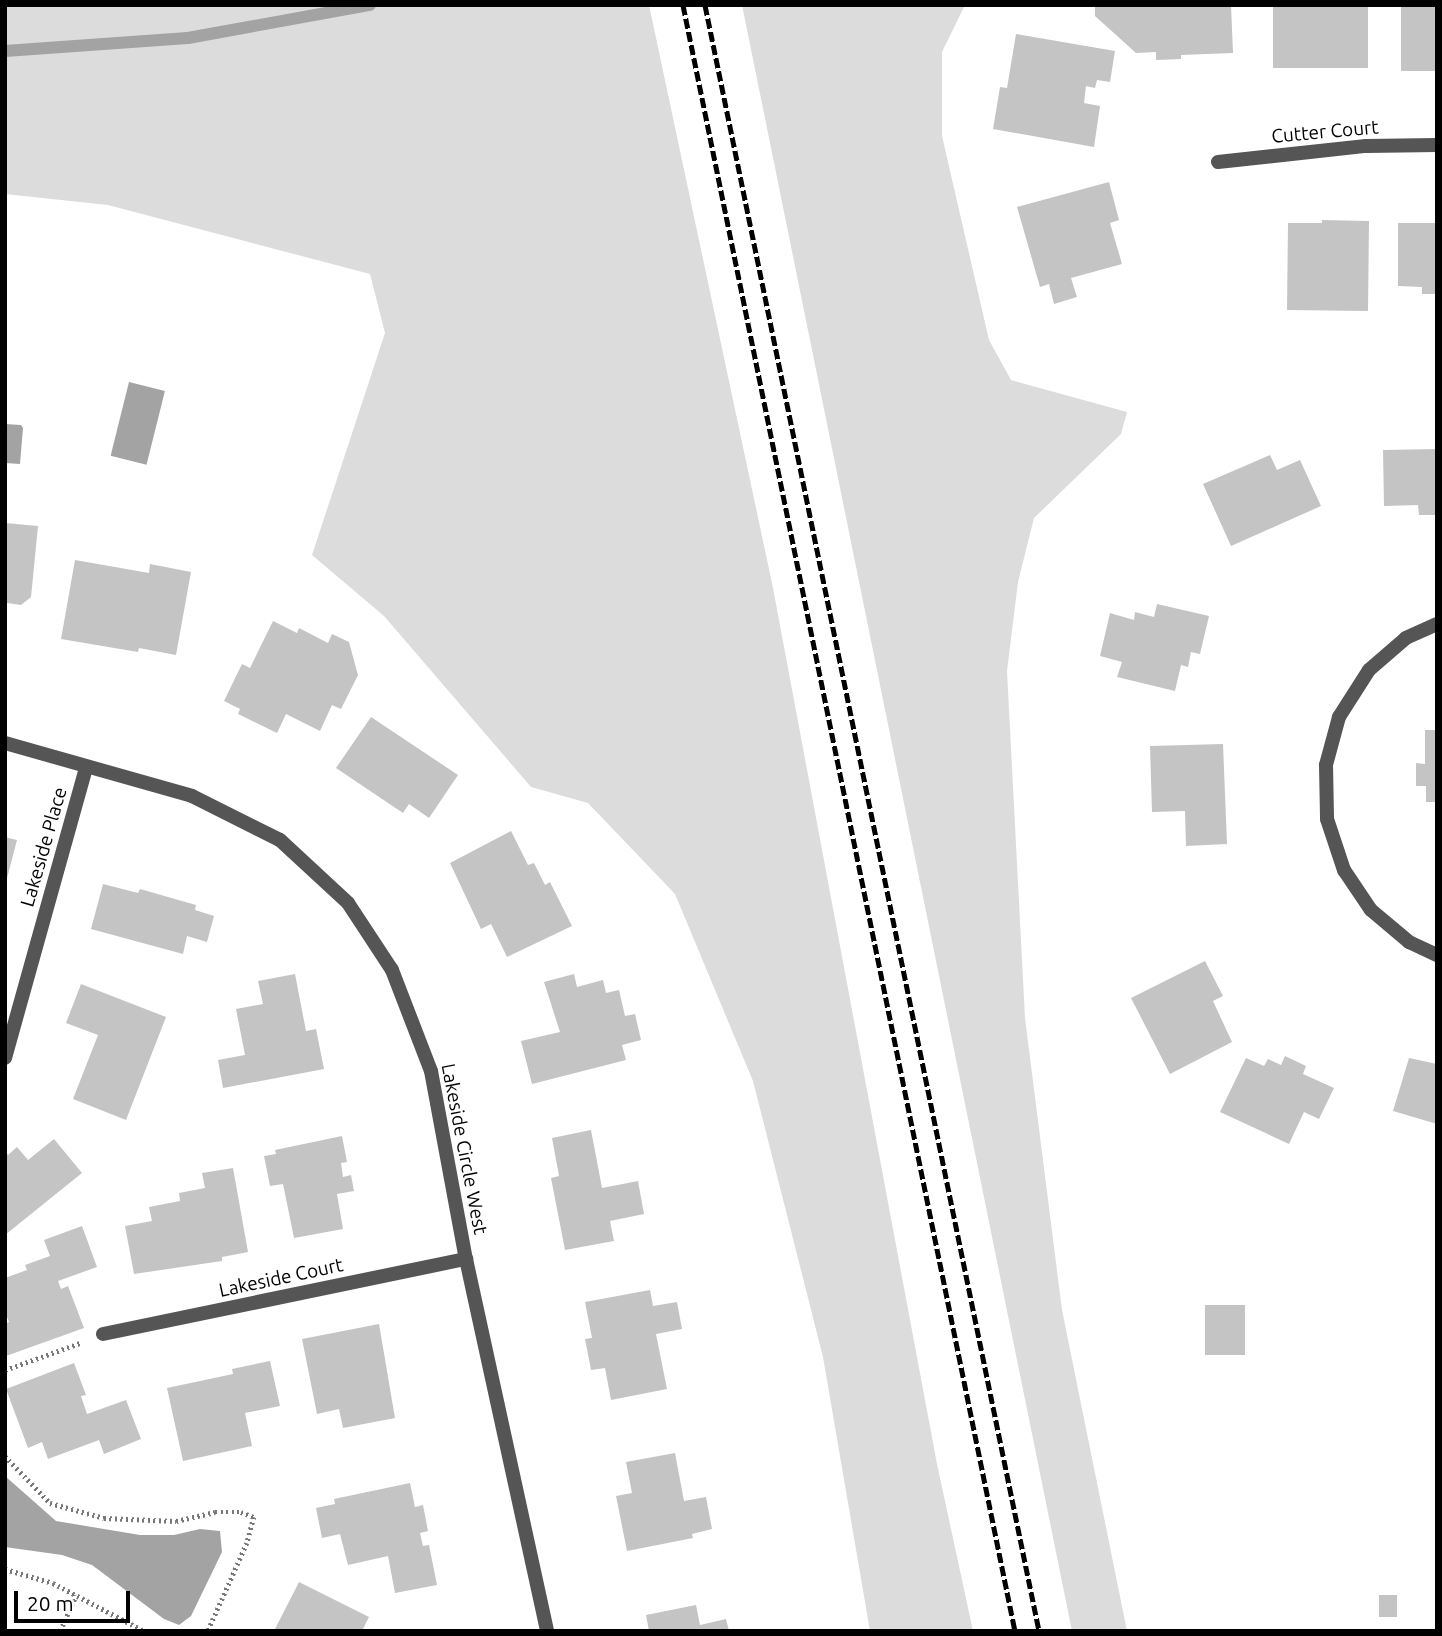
<!DOCTYPE html>
<html>
<head>
<meta charset="utf-8">
<style>
  body { margin:0 }
  #map { position:relative; width:1442px; height:1636px; overflow:hidden; background:#fff; font-family:Ubuntu,sans-serif }
  div>[style] { position:absolute }
  .green>* { inset:0; background:#dcdcdc }
  .water>* { inset:0; background:#a3a3a3; transform-origin:0 0 }
  .stream>* { height:12px; margin:-6px; padding:0 6px; transform-origin:6px; border-radius:6px; background:#a3a3a3 }
  .building>* { inset:0; background:#c4c4c4; transform-origin:0 0 }
  .path>* { height:4.5px; margin-top:-2.25px; transform-origin:0; background:repeating-linear-gradient(90deg,#777 0 2px,transparent 0 5.5px) }
  .minor>* { height:14px; margin:-7px; padding:0 7px; transform-origin:7px; border-radius:7px; background:#555 }
  .rail>* { height:5px; margin-top:-2.5px; transform-origin:0; background:repeating-linear-gradient(90deg,#000 0 10px,transparent 0 13.5px) }
  span { translate:-50% -50%; white-space:nowrap; text-align:center; line-height:1.15; -webkit-text-stroke:5px #fff; paint-order:stroke }
  .street-label { font-size:19px; color:#000 }
  .frame { position:absolute; inset:0; border:7px solid #000; pointer-events:none }
  .scale { position:absolute; left:14px; top:1591px; width:116px; height:32px; box-sizing:border-box; border:4px solid #000; border-top:0; padding-left:9px; font-size:21px; line-height:24px; white-space:nowrap; color:#000; -webkit-text-stroke:5px #fff; paint-order:stroke }
</style>
</head>
<body>
<div id="map">
  <div class="green">
    <i style="clip-path:polygon(5px 5px,649px 5px,773px 588px,937px 1464px,973px 1631px,870px 1631px,823px 1357px,753px 1081px,675px 894px,588px 803px,531px 787px,384px 616px,312px 555px,385px 333px,370px 274px,108px 205px,5px 194px)"></i>
    <i style="clip-path:polygon(742px 5px,965px 5px,942px 52px,942px 136px,989px 340px,1011px 380px,1127px 412px,1121px 434px,1034px 518px,1018px 582px,1007px 671px,1025px 1018px,1062px 1310px,1127px 1631px,1072px 1631px)"></i>
  </div>
  <div class="water">
    <i style="left:129px;top:382px;width:37px;height:76px;rotate:14deg"></i>
    <i style="clip-path:polygon(5px 424px,21px 425px,23px 428px,20px 464px,5px 463px)"></i>
    <i style="clip-path:polygon(5px 1476px,56px 1521px,140px 1535px,174px 1535px,200px 1529px,220px 1531px,222px 1552px,191px 1616px,179px 1625px,164px 1619px,92px 1565px,62px 1555px,5px 1547px)"></i>
  </div>
  <div class="stream">
    <i style="left:5px;top:51px;width:183px;rotate:-4.1deg"></i>
    <i style="left:188px;top:38px;width:185px;rotate:-10.3deg"></i>
  </div>
  <div class="building">
    <i style="clip-path:polygon(1095px 5px,1231px 5px,1233px 53px,1181px 55px,1181px 59px,1156px 60px,1156px 52px,1136px 53px,1095px 16px)"></i>
    <i style="left:1273px;top:5px;width:95px;height:63px"></i>
    <i style="left:1401px;top:5px;width:36px;height:66px"></i>
    <i style="clip-path:polygon(1016px 34px,1115px 51px,1110px 82px,1097px 80px,1095px 88px,1086px 86px,1084px 103px,1100px 106px,1094px 147px,993px 129px,1000px 87px,1007px 88px)"></i>
    <i style="clip-path:polygon(1109px 182px,1119px 220px,1110px 223px,1122px 264px,1071px 278px,1077px 297px,1054px 304px,1049px 284px,1040px 287px,1017px 207px)"></i>
    <i style="clip-path:polygon(1322px 220px,1369px 221px,1368px 311px,1287px 310px,1288px 223px,1322px 223px)"></i>
    <i style="clip-path:polygon(1398px 223px,1437px 223px,1437px 294px,1422px 294px,1422px 287px,1398px 286px)"></i>
    <i style="clip-path:polygon(1437px 449px,1437px 515px,1419px 515px,1418px 505px,1384px 506px,1383px 450px)"></i>
    <i style="clip-path:polygon(1270px 455px,1277px 470px,1300px 460px,1321px 506px,1231px 546px,1203px 484px)"></i>
    <i style="clip-path:polygon(5px 523px,38px 526px,31px 597px,21px 605px,7px 603px,5px 600px)"></i>
    <i style="clip-path:polygon(75px 560px,149px 573px,150px 564px,191px 572px,176px 655px,139px 648px,138px 652px,61px 639px)"></i>
    <i style="clip-path:polygon(1157px 604px,1209px 616px,1200px 654px,1191px 652px,1188px 667px,1181px 665px,1175px 691px,1117px 677px,1122px 662px,1100px 656px,1110px 613px,1134px 620px,1135px 612px,1154px 617px)"></i>
    <i style="clip-path:polygon(273px 621px,297px 633px,299px 628px,328px 643px,332px 634px,349px 642px,358px 675px,341px 709px,332px 705px,320px 731px,286px 714px,277px 733px,238px 714px,240px 709px,224px 701px,242px 664px,250px 668px)"></i>
    <i style="clip-path:polygon(371px 717px,458px 775px,429px 818px,409px 804px,403px 813px,336px 768px)"></i>
    <i style="clip-path:polygon(1425px 730px,1437px 730px,1437px 802px,1426px 802px,1426px 786px,1416px 786px,1416px 763px,1425px 764px)"></i>
    <i style="clip-path:polygon(1223px 744px,1227px 844px,1186px 846px,1185px 811px,1152px 812px,1150px 746px)"></i>
    <i style="clip-path:polygon(511px 831px,528px 865px,534px 863px,545px 885px,550px 882px,572px 926px,507px 957px,491px 924px,481px 929px,450px 863px)"></i>
    <i style="clip-path:polygon(5px 837px,17px 840px,6px 882px,5px 882px)"></i>
    <i style="clip-path:polygon(103px 884px,138px 893px,140px 889px,196px 905px,195px 910px,214px 916px,207px 942px,187px 936px,183px 954px,91px 929px)"></i>
    <i style="clip-path:polygon(1205px 961px,1223px 996px,1213px 1001px,1232px 1042px,1170px 1074px,1131px 998px)"></i>
    <i style="clip-path:polygon(295px 974px,306px 1031px,316px 1029px,324px 1069px,223px 1088px,218px 1060px,245px 1055px,236px 1009px,263px 1004px,258px 981px)"></i>
    <i style="clip-path:polygon(574px 974px,577px 987px,603px 980px,606px 993px,619px 990px,625px 1016px,635px 1014px,641px 1040px,622px 1045px,626px 1060px,532px 1084px,521px 1041px,560px 1032px,544px 982px)"></i>
    <i style="clip-path:polygon(81px 984px,166px 1017px,126px 1120px,73px 1099px,98px 1035px,66px 1023px)"></i>
    <i style="clip-path:polygon(1285px 1056px,1306px 1066px,1303px 1074px,1334px 1088px,1319px 1119px,1304px 1112px,1289px 1144px,1220px 1112px,1246px 1058px,1264px 1066px,1268px 1059px,1281px 1065px)"></i>
    <i style="clip-path:polygon(1409px 1058px,1437px 1064px,1437px 1124px,1393px 1111px)"></i>
    <i style="clip-path:polygon(591px 1130px,602px 1188px,638px 1181px,644px 1214px,610px 1221px,614px 1241px,565px 1250px,551px 1178px,559px 1176px,552px 1138px)"></i>
    <i style="clip-path:polygon(342px 1136px,347px 1162px,341px 1163px,343px 1177px,351px 1175px,354px 1191px,337px 1194px,343px 1229px,294px 1238px,283px 1184px,270px 1186px,264px 1156px,276px 1154px,275px 1150px)"></i>
    <i style="clip-path:polygon(54px 1139px,82px 1173px,5px 1235px,5px 1151px,8px 1155px,17px 1147px,28px 1160px)"></i>
    <i style="clip-path:polygon(233px 1168px,248px 1252px,222px 1257px,222px 1261px,134px 1274px,125px 1226px,152px 1221px,149px 1207px,180px 1201px,179px 1193px,205px 1188px,202px 1173px)"></i>
    <i style="clip-path:polygon(82px 1226px,97px 1267px,58px 1281px,61px 1289px,68px 1286px,84px 1328px,6px 1356px,5px 1324px,9px 1322px,5px 1312px,5px 1278px,27px 1270px,25px 1265px,50px 1256px,44px 1240px)"></i>
    <i style="clip-path:polygon(650px 1290px,653px 1306px,677px 1302px,682px 1329px,656px 1334px,667px 1389px,611px 1400px,605px 1368px,591px 1370px,585px 1339px,592px 1338px,585px 1302px)"></i>
    <i style="left:1245px;top:1305px;width:50px;height:40px;rotate:90deg"></i>
    <i style="clip-path:polygon(379px 1324px,395px 1418px,343px 1428px,339px 1409px,317px 1414px,302px 1339px)"></i>
    <i style="clip-path:polygon(270px 1361px,280px 1406px,245px 1413px,252px 1446px,183px 1461px,167px 1388px,233px 1374px,232px 1369px)"></i>
    <i style="clip-path:polygon(74px 1363px,86px 1395px,81px 1396px,87px 1414px,126px 1400px,141px 1439px,104px 1454px,99px 1440px,48px 1459px,42px 1442px,28px 1448px,6px 1389px)"></i>
    <i style="clip-path:polygon(675px 1453px,684px 1501px,706px 1497px,712px 1529px,692px 1534px,693px 1538px,627px 1551px,616px 1496px,632px 1493px,626px 1462px)"></i>
    <i style="clip-path:polygon(410px 1483px,415px 1507px,423px 1505px,428px 1531px,420px 1533px,423px 1546px,429px 1545px,437px 1585px,395px 1593px,388px 1556px,348px 1565px,340px 1534px,322px 1538px,316px 1508px,335px 1504px,334px 1499px)"></i>
    <i style="clip-path:polygon(299px 1582px,369px 1617px,362px 1631px,274px 1631px)"></i>
    <i style="left:1379px;top:1595px;width:18px;height:22px"></i>
    <i style="clip-path:polygon(696px 1605px,700px 1625px,726px 1619px,729px 1631px,649px 1631px,646px 1615px)"></i>
  </div>
  <div class="path">
    <i style="left:5px;top:1370px;width:80px;rotate:-19.8deg"></i>
    <i style="left:5px;top:1456px;width:65px;rotate:46.2deg"></i>
    <i style="left:50px;top:1503px;width:56px;rotate:15.5deg"></i>
    <i style="left:104px;top:1518px;width:72px;rotate:2.4deg"></i>
    <i style="left:176px;top:1521px;width:40px;rotate:-13deg"></i>
    <i style="left:215px;top:1512px;width:26px"></i>
    <i style="left:241px;top:1512px;width:14px;rotate:21deg"></i>
    <i style="left:254px;top:1517px;width:27px;rotate:105deg"></i>
    <i style="left:247px;top:1543px;width:96px;rotate:113.9deg"></i>
    <i style="left:5px;top:1569px;width:50px;rotate:16.3deg"></i>
    <i style="left:53px;top:1583px;width:103px;rotate:27.8deg"></i>
    <i style="left:60px;top:1631px;width:39px;rotate:-66deg"></i>
  </div>
  <div class="minor">
    <i style="left:1218px;top:162px;width:149px;rotate:-6.2deg"></i>
    <i style="left:1366px;top:146px;width:71px;rotate:-0.8deg"></i>
    <i style="left:1437px;top:624px;width:34px;rotate:156deg"></i>
    <i style="left:1406px;top:638px;width:49px;rotate:139.1deg"></i>
    <i style="left:1369px;top:670px;width:56px;rotate:122.6deg"></i>
    <i style="left:1339px;top:717px;width:50px;rotate:105.2deg"></i>
    <i style="left:1326px;top:765px;width:54px;rotate:88.9deg"></i>
    <i style="left:1327px;top:819px;width:54px;rotate:71.6deg"></i>
    <i style="left:1344px;top:870px;width:48px;rotate:56deg"></i>
    <i style="left:1371px;top:910px;width:50px;rotate:40.1deg"></i>
    <i style="left:1409px;top:942px;width:31px;rotate:25deg"></i>
    <i style="left:5px;top:743px;width:194px;rotate:15.8deg"></i>
    <i style="left:192px;top:796px;width:98px;rotate:26.6deg"></i>
    <i style="left:280px;top:840px;width:93px;rotate:42.8deg"></i>
    <i style="left:348px;top:903px;width:80px;rotate:56.7deg"></i>
    <i style="left:392px;top:970px;width:108px;rotate:68.9deg"></i>
    <i style="left:431px;top:1071px;width:191px;rotate:79.5deg"></i>
    <i style="left:466px;top:1259px;width:381px;rotate:77.7deg"></i>
    <i style="left:5px;top:1058px;width:302px;rotate:-74.4deg"></i>
    <i style="left:103px;top:1334px;width:371px;rotate:-11.7deg"></i>
  </div>
  <div class="rail">
    <i style="left:683px;top:5px;width:1660px;rotate:78.46deg"></i>
    <i style="left:705px;top:5px;width:1660px;rotate:78.39deg"></i>
  </div>
  <div class="street-label">
    <span style="left:1325px;top:132px;rotate:-5deg">Cutter Court</span>
    <span style="left:44px;top:847px;rotate:-74deg">Lakeside Place</span>
    <span style="left:464px;top:1149px;rotate:79deg">Lakeside Circle West</span>
    <span style="left:281px;top:1278px;rotate:-12deg">Lakeside Court</span>
  </div>
  <div class="frame"></div>
  <div class="scale">20 m</div>
</div>
</body>
</html>
